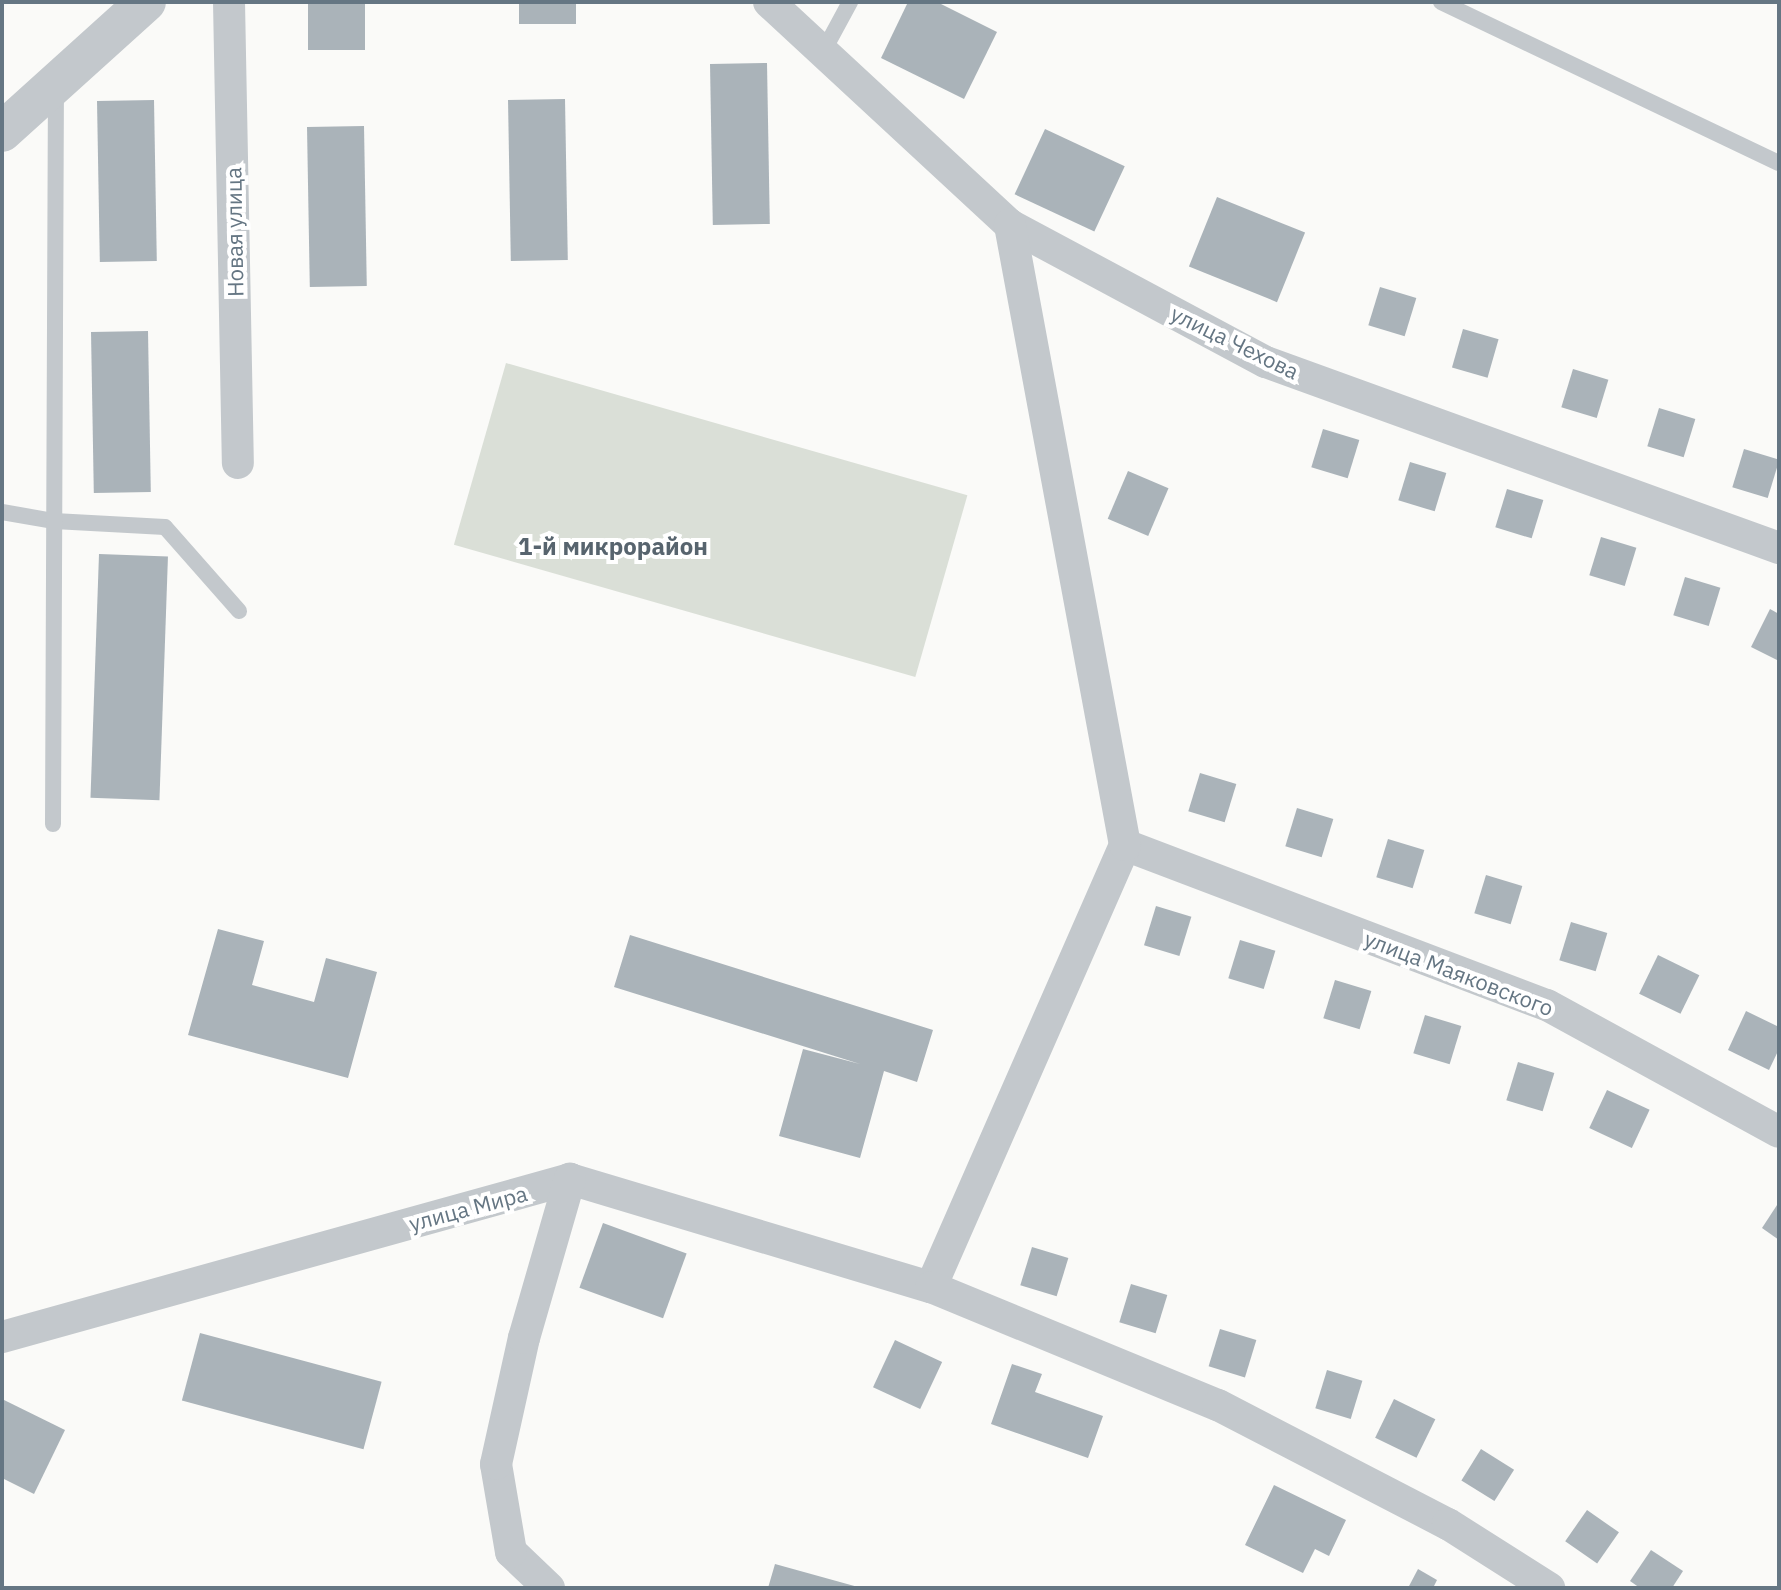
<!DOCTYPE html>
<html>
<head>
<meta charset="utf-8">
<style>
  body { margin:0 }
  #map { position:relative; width:1781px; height:1590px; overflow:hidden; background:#fafaf8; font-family:"IBM Plex Sans",sans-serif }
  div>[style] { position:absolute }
  .green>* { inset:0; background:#dadfd7; transform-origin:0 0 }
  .building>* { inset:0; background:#aab3b9; transform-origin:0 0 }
  .service>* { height:16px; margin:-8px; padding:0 8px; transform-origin:8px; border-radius:8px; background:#c3c8cc }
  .minor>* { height:32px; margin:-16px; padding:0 16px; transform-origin:16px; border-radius:16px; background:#c3c8cc }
  .tertiary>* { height:40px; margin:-20px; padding:0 20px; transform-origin:20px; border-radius:20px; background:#c3c8cc }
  span { translate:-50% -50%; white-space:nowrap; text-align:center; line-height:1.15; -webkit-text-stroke:8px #fff; paint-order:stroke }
  .street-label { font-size:22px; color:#657683 }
  .neighbourhood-label { font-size:24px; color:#57646e; font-weight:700 }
  .frame { position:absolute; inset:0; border:4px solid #657683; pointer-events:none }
</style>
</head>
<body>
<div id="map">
  <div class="green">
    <i style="left:506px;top:363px;width:480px;height:189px;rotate:16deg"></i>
  </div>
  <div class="building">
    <i style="left:308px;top:2px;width:57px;height:48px"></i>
    <i style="left:519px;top:2px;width:57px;height:22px"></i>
    <i style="clip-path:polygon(908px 2px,937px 2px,997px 32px,964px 99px,881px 58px)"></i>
    <i style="left:767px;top:63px;width:161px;height:57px;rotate:89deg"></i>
    <i style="left:565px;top:99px;width:161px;height:57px;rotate:89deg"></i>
    <i style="left:154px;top:100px;width:161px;height:57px;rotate:89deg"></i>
    <i style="left:364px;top:126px;width:160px;height:57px;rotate:89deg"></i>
    <i style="left:1045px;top:129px;width:88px;height:72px;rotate:25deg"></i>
    <i style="left:1217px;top:197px;width:95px;height:75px;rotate:22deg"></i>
    <i style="left:1380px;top:287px;width:38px;height:40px;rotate:17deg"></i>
    <i style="left:1463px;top:329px;width:37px;height:40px;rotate:16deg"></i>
    <i style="left:148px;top:331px;width:161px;height:57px;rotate:89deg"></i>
    <i style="left:1573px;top:369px;width:37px;height:40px;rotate:17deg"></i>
    <i style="left:1659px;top:408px;width:38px;height:40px;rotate:17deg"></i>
    <i style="left:1323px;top:429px;width:38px;height:40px;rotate:17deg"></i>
    <i style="left:1744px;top:449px;width:37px;height:40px;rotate:17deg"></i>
    <i style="left:1410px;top:462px;width:38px;height:40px;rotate:17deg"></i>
    <i style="left:1128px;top:471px;width:44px;height:52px;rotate:23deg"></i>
    <i style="left:1507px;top:489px;width:38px;height:40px;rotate:17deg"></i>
    <i style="left:1601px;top:537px;width:37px;height:40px;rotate:17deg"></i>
    <i style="left:99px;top:554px;width:69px;height:244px;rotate:2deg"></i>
    <i style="left:1685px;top:577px;width:37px;height:40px;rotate:17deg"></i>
    <i style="clip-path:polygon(1770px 609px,1779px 614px,1779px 661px,1751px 647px)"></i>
    <i style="left:1200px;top:773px;width:38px;height:40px;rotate:17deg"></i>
    <i style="left:1297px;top:808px;width:38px;height:40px;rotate:17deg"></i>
    <i style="left:1388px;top:839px;width:38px;height:40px;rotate:17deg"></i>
    <i style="left:1486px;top:875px;width:38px;height:40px;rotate:17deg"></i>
    <i style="left:1156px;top:906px;width:37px;height:41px;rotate:17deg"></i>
    <i style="left:1571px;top:922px;width:38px;height:40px;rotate:17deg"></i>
    <i style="clip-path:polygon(218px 929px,264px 941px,252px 985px,314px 1002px,326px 958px,377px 972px,348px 1078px,188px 1035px)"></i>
    <i style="clip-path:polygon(630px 935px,933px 1030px,917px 1082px,884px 1071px,860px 1158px,779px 1136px,803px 1049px,860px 1064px,614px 987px)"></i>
    <i style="left:1240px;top:940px;width:37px;height:40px;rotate:17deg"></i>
    <i style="left:1658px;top:955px;width:46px;height:43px;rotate:26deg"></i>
    <i style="left:1335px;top:980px;width:38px;height:40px;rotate:17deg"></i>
    <i style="clip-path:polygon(1746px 1011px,1779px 1027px,1779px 1049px,1769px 1070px,1728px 1050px)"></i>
    <i style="left:1425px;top:1015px;width:38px;height:40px;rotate:17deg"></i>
    <i style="left:1518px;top:1062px;width:38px;height:40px;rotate:17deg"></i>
    <i style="left:1607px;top:1090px;width:47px;height:42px;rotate:25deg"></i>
    <i style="clip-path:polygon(1779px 1202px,1779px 1240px,1762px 1228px)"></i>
    <i style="left:603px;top:1223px;width:89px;height:69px;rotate:20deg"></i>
    <i style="left:1032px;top:1247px;width:38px;height:40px;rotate:17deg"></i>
    <i style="left:1131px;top:1284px;width:38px;height:40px;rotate:17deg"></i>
    <i style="left:1220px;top:1329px;width:38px;height:39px;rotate:17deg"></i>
    <i style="left:200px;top:1333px;width:188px;height:70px;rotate:15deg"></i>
    <i style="left:895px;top:1340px;width:52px;height:52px;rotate:25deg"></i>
    <i style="clip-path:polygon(1012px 1364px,1042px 1374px,1035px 1392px,1103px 1416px,1088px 1458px,991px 1424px)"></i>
    <i style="left:1327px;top:1370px;width:37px;height:40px;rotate:17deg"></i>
    <i style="clip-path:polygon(2px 1399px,65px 1430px,34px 1494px,2px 1478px)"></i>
    <i style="left:1394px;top:1399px;width:46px;height:43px;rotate:26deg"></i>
    <i style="left:1481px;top:1449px;width:39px;height:37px;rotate:32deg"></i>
    <i style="clip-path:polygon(1274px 1485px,1346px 1520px,1329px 1556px,1315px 1549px,1303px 1573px,1245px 1545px)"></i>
    <i style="left:1587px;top:1510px;width:39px;height:38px;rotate:35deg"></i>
    <i style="clip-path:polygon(1651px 1550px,1683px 1571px,1672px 1588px,1640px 1588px,1630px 1581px)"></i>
    <i style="clip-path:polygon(775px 1564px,858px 1587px,858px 1588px,768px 1588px)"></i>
    <i style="clip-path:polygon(1418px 1569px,1437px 1580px,1433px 1588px,1408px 1588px)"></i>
  </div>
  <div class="service">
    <i style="left:1441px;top:2px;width:374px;rotate:25.5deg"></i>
    <i style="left:823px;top:52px;width:57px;rotate:-61.6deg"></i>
    <i style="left:2px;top:512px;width:53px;rotate:9.8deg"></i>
    <i style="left:54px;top:521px;width:111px;rotate:3.1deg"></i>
    <i style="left:165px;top:527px;width:112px;rotate:48.6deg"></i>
    <i style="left:53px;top:824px;width:732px;rotate:-89.77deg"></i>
  </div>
  <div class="minor">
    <i style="left:229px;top:2px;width:461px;rotate:88.9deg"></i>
    <i style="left:769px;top:2px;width:328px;rotate:42.8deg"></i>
    <i style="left:1010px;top:225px;width:290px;rotate:28.2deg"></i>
    <i style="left:1266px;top:362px;width:546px;rotate:19.93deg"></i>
    <i style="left:1125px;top:845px;width:451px;rotate:20.8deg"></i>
    <i style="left:1547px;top:1005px;width:264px;rotate:28.7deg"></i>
    <i style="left:931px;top:1287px;width:483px;rotate:-66.3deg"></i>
    <i style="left:1125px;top:845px;width:631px;rotate:-100.51deg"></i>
    <i style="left:2px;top:1337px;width:590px;rotate:-15.54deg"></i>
    <i style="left:570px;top:1179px;width:377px;rotate:16.7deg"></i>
    <i style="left:931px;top:1287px;width:310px;rotate:22.4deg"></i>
    <i style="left:1218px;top:1405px;width:259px;rotate:27.4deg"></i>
    <i style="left:1448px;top:1524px;width:120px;rotate:32.4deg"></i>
    <i style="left:549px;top:1588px;width:52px;rotate:-136.5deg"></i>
    <i style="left:511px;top:1552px;width:89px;rotate:-99.7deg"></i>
    <i style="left:496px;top:1464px;width:129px;rotate:-77.5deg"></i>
    <i style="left:524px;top:1338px;width:166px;rotate:-73.9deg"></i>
  </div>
  <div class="tertiary">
    <i style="left:2px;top:132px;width:194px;rotate:-42.1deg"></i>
  </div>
  <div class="street-label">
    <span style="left:234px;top:232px;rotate:-91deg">Новая улица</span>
    <span style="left:1235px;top:342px;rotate:26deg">улица Чехова</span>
    <span style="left:1459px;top:973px;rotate:21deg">улица Маяковского</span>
    <span style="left:468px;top:1208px;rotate:-15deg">улица Мира</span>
  </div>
  <div class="neighbourhood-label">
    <span style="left:613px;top:547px">1-й микрорайон</span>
  </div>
  <div class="frame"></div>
</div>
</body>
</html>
